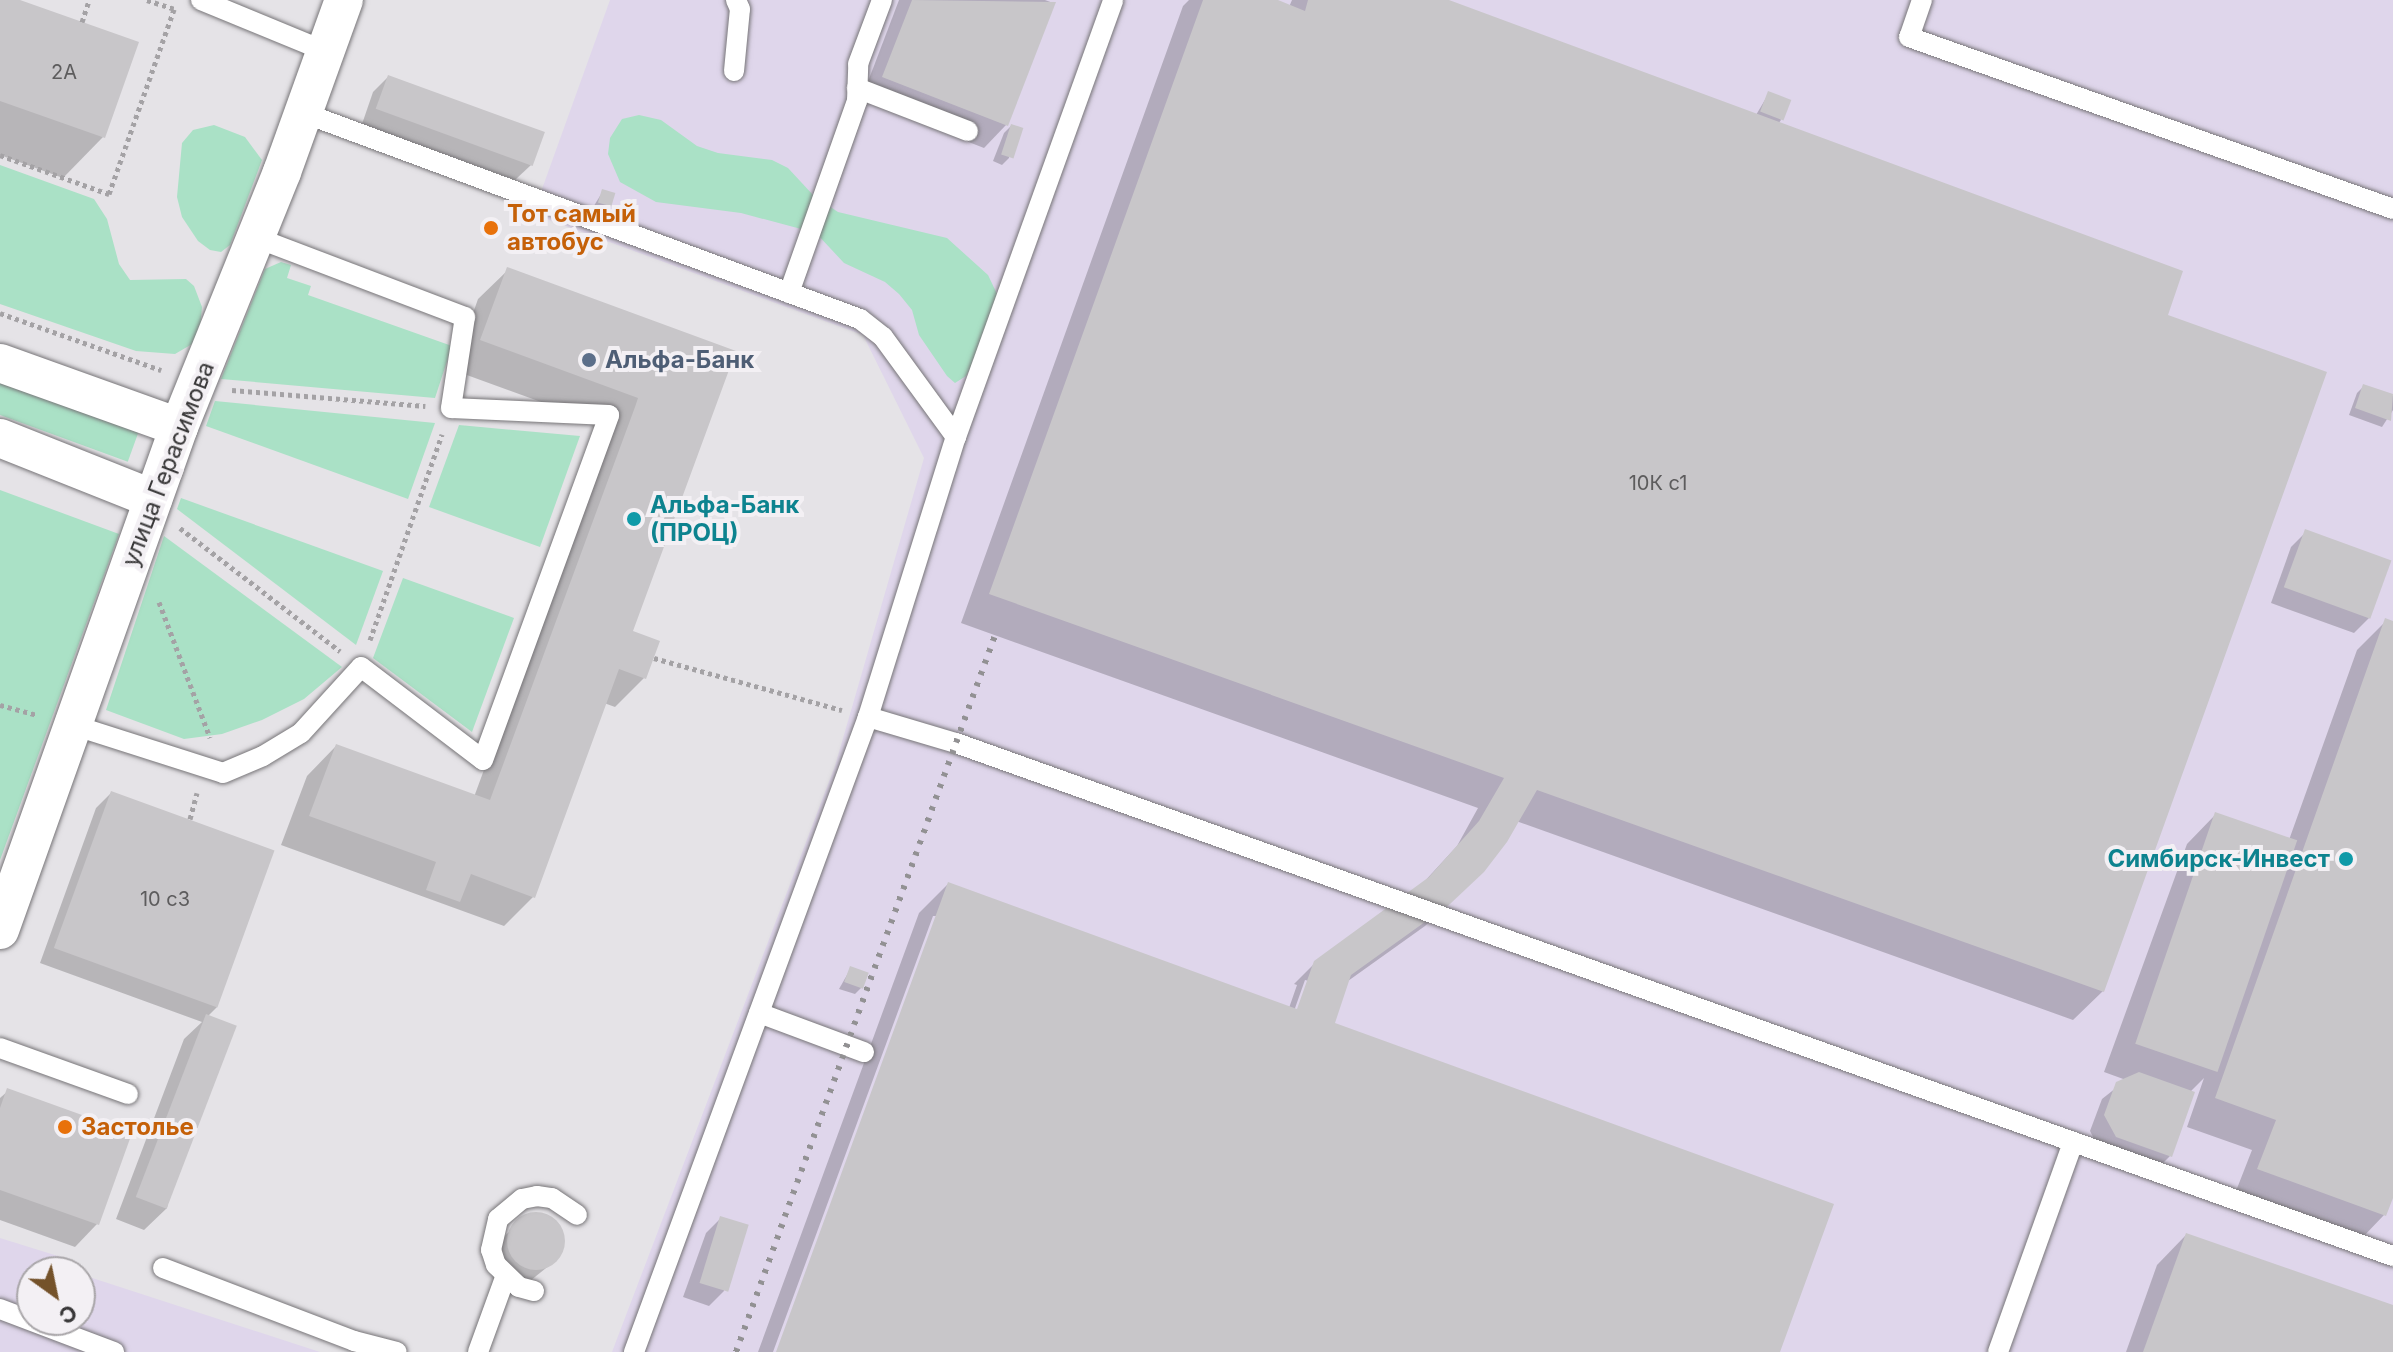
<!DOCTYPE html>
<html>
<head>
<meta charset="utf-8">
<style>
  body { margin:0 }
  #map { position:relative; width:2393px; height:1352px; overflow:hidden; background:#e5e3e7; font-family:Inter,sans-serif }
  div>[style] { position:absolute }
  .industrial>* { inset:0; background:#dfd6eb }
  .green>* { inset:0; background:#aae1c6; transform-origin:0 0 }
  .shadow>* { inset:0; background:#0003 }
  .building>* { inset:0; background:#c8c6c9; transform-origin:0 0 }
  .round { border-radius:50% }
  .path>* { height:5px; margin-top:-2.5px; transform-origin:0; background:repeating-linear-gradient(90deg,#a4a2a5 0 4px,transparent 0 8px) }
  .roads { filter:drop-shadow(0 0 2px #777578) drop-shadow(0 0 2px #777578) }
  .lane>* { height:20px; margin:-10px; padding:0 10px; transform-origin:10px; border-radius:10px; background:#fff }
  .street>* { height:38px; margin:-19px; padding:0 19px; transform-origin:19px; border-radius:19px; background:#fff }
  .rail>* { height:6px; margin-top:-3px; transform-origin:0; background:repeating-linear-gradient(90deg,#929193 0 4px,transparent 0 12px) }
  .dots>* { width:22px; height:22px; translate:-50% -50%; box-sizing:border-box; border:4px solid #f3f0f4; border-radius:50% }
  span { translate:-50% -50%; white-space:nowrap; text-align:center; line-height:1.15; -webkit-text-stroke:8px #f3f0f4; paint-order:stroke }
  .number-label { font-size:20px; color:#5d5c5d }
  .number-label span { -webkit-text-stroke-width:0 }
  .food-label { font-size:24px; color:#c56008; font-weight:700 }
  .left { translate:0 -50%; text-align:left }
  .service-label { font-size:24px; color:#4e5e75; font-weight:700 }
  .street-label { font-size:24px; color:#393839 }
  .culture-label { font-size:24px; color:#0d838f; font-weight:700 }
  .right { translate:-100% -50%; text-align:right }
  .north { position:absolute; left:16px; top:1256px; width:80px; height:80px; box-sizing:border-box; background:#f3f0f4; border:2px solid #a9a6a9; border-radius:50%; rotate:147deg; font-size:22px; font-weight:700; line-height:32px; text-align:center; color:#393839 }
  .north::after { content:''; display:block; margin:auto; width:28px; height:36px; background:#74522a; clip-path:polygon(50% 0,100% 100%,50% 72%,0 100%) }
</style>
</head>
<body>
<div id="map">
  <div class="industrial">
    <i style="clip-path:polygon(610px 0,2393px 0,2393px 1352px,612px 1352px,835px 766px,924px 458px,863px 335px,533px 214px)"></i>
    <i style="clip-path:polygon(0 1238px,61px 1257px,59px 1267px,75px 1272px,32px 1272px,32px 1320px,80px 1320px,80px 1274px,320px 1352px,0 1352px)"></i>
  </div>
  <div class="green">
    <i style="clip-path:polygon(639px 115px,661px 120px,697px 146px,718px 153px,772px 160px,788px 168px,814px 196px,838px 212px,947px 238px,988px 275px,998px 296px,978px 356px,966px 376px,955px 383px,947px 376px,919px 335px,912px 310px,899px 294px,885px 282px,844px 263px,816px 233px,741px 213px,656px 202px,620px 182px,608px 154px,610px 138px,622px 119px)"></i>
    <i style="clip-path:polygon(214px 125px,245px 137px,262px 160px,230px 245px,221px 252px,210px 250px,198px 241px,182px 217px,177px 197px,182px 143px,193px 130px)"></i>
    <i style="clip-path:polygon(0 165px,94px 199px,107px 219px,119px 264px,130px 280px,186px 279px,194px 286px,202px 307px,199px 340px,175px 354px,136px 351px,0 304px)"></i>
    <i style="clip-path:polygon(281px 262px,291px 265px,287px 278px,311px 286px,308px 295px,452px 346px,435px 398px,221px 379px,265px 269px)"></i>
    <i style="left:0;top:380px;width:148px;height:33px;rotate:20deg"></i>
    <i style="clip-path:polygon(215px 401px,435px 423px,408px 499px,206px 426px)"></i>
    <i style="clip-path:polygon(459px 425px,580px 436px,540px 547px,429px 507px)"></i>
    <i style="clip-path:polygon(0 490px,119px 534px,0 860px)"></i>
    <i style="clip-path:polygon(181px 498px,383px 571px,356px 645px,177px 509px)"></i>
    <i style="clip-path:polygon(164px 536px,342px 667px,304px 699px,262px 720px,222px 734px,184px 739px,106px 710px)"></i>
    <i style="clip-path:polygon(403px 578px,514px 618px,472px 732px,373px 658px)"></i>
  </div>
  <div class="shadow">
    <i style="clip-path:polygon(0 0,15px 0,137px 43px,103px 137px,63px 178px,0 155px)"></i>
    <i style="clip-path:polygon(899px 0,1045px 0,1053px 3px,1006px 125px,984px 148px,861px 100px)"></i>
    <i style="clip-path:polygon(evenodd,1189px 0,1272px 0,1289px 7px,1292px 0,1443px 0,1756px 115px,1769px 93px,1781px 120px,1778px 124px,2165px 316px,2103px 991px,2073px 1020px,1516px 821px,1459px 894px,1425px 926px,1348px 981px,1332px 1024px,1778px 1352px,778px 1352px,937px 916px,933px 916px,773px 1352px,758px 1352px,919px 913px,948px 884px,1289px 1008px,1297px 985px,1294px 984px,1315px 963px,1423px 883px,1457px 846px,1478px 808px,961px 623px,1183px 6px,1189px 0,1305px 980px,1309px 981px,1298px 1011px,1294px 1011px,1305px 980px)"></i>
    <i style="clip-path:polygon(388px 77px,531px 165px,515px 180px,362px 124px,373px 92px)"></i>
    <i style="clip-path:polygon(1011px 126px,1009px 158px,1002px 165px,993px 161px,1004px 133px)"></i>
    <i style="clip-path:polygon(603px 191px,609px 205px,602px 212px,592px 209px)"></i>
    <i style="clip-path:polygon(508px 270px,733px 352px,630px 632px,644px 678px,615px 707px,604px 703px,533px 897px,504px 926px,281px 845px,307px 776px,336px 746px,474px 797px,610px 427px,453px 370px,478px 299px)"></i>
    <i style="clip-path:polygon(2364px 386px,2393px 396px,2393px 410px,2382px 427px,2349px 415px,2357px 393px)"></i>
    <i style="clip-path:polygon(2306px 532px,2369px 618px,2354px 633px,2271px 603px,2291px 547px)"></i>
    <i style="clip-path:polygon(2386px 621px,2393px 623px,2393px 1192px,2384px 1215px,2362px 1238px,2236px 1191px,2252px 1150px,2187px 1127px,2204px 1078px,2190px 1092px,2170px 1156px,2155px 1171px,2101px 1152px,2090px 1131px,2102px 1099px,2126px 1080px,2104px 1072px,2187px 844px,2216px 814px,2289px 840px,2357px 650px)"></i>
    <i style="clip-path:polygon(111px 793px,217px 1007px,207px 1017px,167px 1208px,144px 1230px,116px 1219px,184px 1039px,202px 1022px,40px 963px,96px 808px)"></i>
    <i style="clip-path:polygon(851px 968px,862px 987px,855px 994px,839px 989px)"></i>
    <i style="clip-path:polygon(8px 1091px,97px 1224px,75px 1247px,0 1220px,0 1098px)"></i>
    <i style="clip-path:polygon(544px 1215px,552px 1219px,563px 1234px,564px 1243px,556px 1260px,525px 1285px,507px 1282px,496px 1244px,526px 1216px)"></i>
    <i style="clip-path:polygon(721px 1218px,724px 1291px,709px 1306px,683px 1297px,706px 1233px)"></i>
    <i style="clip-path:polygon(2186px 1235px,2393px 1307px,2393px 1352px,2126px 1352px,2157px 1265px)"></i>
  </div>
  <div class="building">
    <i style="clip-path:polygon(0 0,20px 0,139px 42px,105px 138px,0 101px)"></i>
    <i style="clip-path:polygon(912px 0,1056px 2px,1008px 126px,882px 77px)"></i>
    <i style="clip-path:polygon(1203px 0,1278px 0,1305px 11px,1308px 0,1449px 0,2183px 271px,2168px 315px,2327px 372px,2104px 992px,1537px 790px,1507px 842px,1484px 872px,1450px 904px,1351px 975px,1335px 1023px,1834px 1204px,1780px 1352px,776px 1352px,948px 882px,1297px 1009px,1314px 961px,1429px 877px,1479px 821px,1504px 778px,989px 594px)"></i>
    <i style="left:388px;top:75px;width:167px;height:36px;rotate:20deg"></i>
    <i style="left:1768px;top:91px;width:25px;height:22px;rotate:21deg"></i>
    <i style="left:1011px;top:124px;width:13px;height:32px;rotate:18deg"></i>
    <i style="left:602px;top:189px;width:14px;height:14px;rotate:17deg"></i>
    <i style="clip-path:polygon(507px 267px,736px 351px,633px 631px,660px 641px,646px 679px,619px 669px,535px 898px,471px 874px,460px 902px,426px 890px,436px 862px,309px 816px,336px 744px,490px 800px,635px 407px,638px 398px,480px 340px)"></i>
    <i style="clip-path:polygon(2363px 384px,2393px 394px,2391px 421px,2355px 408px)"></i>
    <i style="left:2305px;top:529px;width:92px;height:62px;rotate:20deg"></i>
    <i style="clip-path:polygon(2385px 618px,2393px 621px,2393px 1198px,2386px 1216px,2257px 1169px,2276px 1120px,2215px 1098px)"></i>
    <i style="left:111px;top:791px;width:174px;height:167px;rotate:20deg"></i>
    <i style="left:2215px;top:812px;width:87px;height:245px;rotate:19deg"></i>
    <i style="left:850px;top:966px;width:20px;height:17px;rotate:20deg"></i>
    <i style="left:206px;top:1014px;width:33px;height:196px;rotate:21deg"></i>
    <i style="clip-path:polygon(2139px 1072px,2195px 1092px,2172px 1157px,2116px 1137px,2104px 1115px,2116px 1082px)"></i>
    <i style="clip-path:polygon(7px 1088px,132px 1133px,99px 1225px,0 1190px,0 1108px)"></i>
    <i class="round" style="left:507px;top:1212px;width:58px;height:58px"></i>
    <i style="left:720px;top:1216px;width:30px;height:70px;rotate:17deg"></i>
    <i style="clip-path:polygon(2186px 1233px,2393px 1305px,2393px 1352px,2143px 1352px)"></i>
  </div>
  <div class="path">
    <i style="left:147px;top:0;width:28px;rotate:18deg"></i>
    <i style="left:82px;top:22px;width:23px;rotate:-72deg"></i>
    <i style="left:0;top:155px;width:116px;rotate:19.7deg"></i>
    <i style="left:109px;top:194px;width:196px;rotate:-70.6deg"></i>
    <i style="left:0;top:313px;width:171px;rotate:19.5deg"></i>
    <i style="left:232px;top:390px;width:194px;rotate:4.7deg"></i>
    <i style="left:180px;top:528px;width:202px;rotate:37.6deg"></i>
    <i style="left:159px;top:602px;width:145px;rotate:69.4deg"></i>
    <i style="left:370px;top:640px;width:218px;rotate:-70.7deg"></i>
    <i style="left:654px;top:658px;width:195px;rotate:15.5deg"></i>
    <i style="left:0;top:705px;width:38px;rotate:15deg"></i>
    <i style="left:190px;top:819px;width:27px;rotate:-75deg"></i>
  </div>
  <div class="roads">
    <div class="lane">
      <i style="left:201px;top:0;width:134px;rotate:22.4deg"></i>
      <i style="left:1922px;top:0;width:39px;rotate:109deg"></i>
      <i style="left:1909px;top:37px;width:514px;rotate:19.56deg"></i>
      <i style="left:734px;top:71px;width:62px;rotate:-84.5deg"></i>
      <i style="left:740px;top:9px;width:10px;rotate:-114deg"></i>
      <i style="left:857px;top:88px;width:119px;rotate:21.2deg"></i>
      <i style="left:304px;top:113px;width:593px;rotate:20.33deg"></i>
      <i style="left:860px;top:319px;width:29px;rotate:38deg"></i>
      <i style="left:883px;top:337px;width:124px;rotate:53.9deg"></i>
      <i style="left:789px;top:293px;width:204px;rotate:-70.5deg"></i>
      <i style="left:857px;top:101px;width:37px;rotate:-88deg"></i>
      <i style="left:858px;top:64px;width:68px;rotate:-69.4deg"></i>
      <i style="left:868px;top:717px;width:92px;rotate:16.5deg"></i>
      <i style="left:956px;top:743px;width:1526px;rotate:19.65deg"></i>
      <i style="left:73px;top:725px;width:157px;rotate:17.7deg"></i>
      <i style="left:223px;top:773px;width:43px;rotate:-23deg"></i>
      <i style="left:263px;top:756px;width:44px;rotate:-31.2deg"></i>
      <i style="left:301px;top:733px;width:89px;rotate:-47.7deg"></i>
      <i style="left:361px;top:667px;width:153px;rotate:37.3deg"></i>
      <i style="left:483px;top:760px;width:367px;rotate:-69.9deg"></i>
      <i style="left:609px;top:415px;width:158px;rotate:-177.5deg"></i>
      <i style="left:451px;top:408px;width:92px;rotate:-81.3deg"></i>
      <i style="left:465px;top:317px;width:222px;rotate:-159.2deg"></i>
      <i style="left:759px;top:1013px;width:112px;rotate:20.4deg"></i>
      <i style="left:0;top:1048px;width:136px;rotate:19.8deg"></i>
      <i style="left:163px;top:1268px;width:204px;rotate:20.9deg"></i>
      <i style="left:354px;top:1341px;width:44px;rotate:14.3deg"></i>
      <i style="left:534px;top:1291px;width:16px;rotate:-165deg"></i>
      <i style="left:519px;top:1287px;width:32px;rotate:-136deg"></i>
      <i style="left:496px;top:1265px;width:16px;rotate:-108deg"></i>
      <i style="left:491px;top:1250px;width:32px;rotate:-77deg"></i>
      <i style="left:498px;top:1219px;width:31px;rotate:-40deg"></i>
      <i style="left:522px;top:1199px;width:15px;rotate:-11deg"></i>
      <i style="left:537px;top:1196px;width:15px;rotate:8deg"></i>
      <i style="left:552px;top:1198px;width:30px;rotate:34deg"></i>
      <i style="left:0;top:1309px;width:122px;rotate:20.7deg"></i>
      <i style="left:478px;top:1352px;width:79px;rotate:-70deg"></i>
      <i style="left:634px;top:1352px;width:677px;rotate:-69.77deg"></i>
      <i style="left:868px;top:717px;width:294px;rotate:-72.6deg"></i>
      <i style="left:956px;top:437px;width:464px;rotate:-70.2deg"></i>
      <i style="left:1998px;top:1352px;width:223px;rotate:-70.3deg"></i>
    </div>
    <div class="street">
      <i style="left:0;top:363px;width:190px;rotate:19.7deg"></i>
      <i style="left:0;top:438px;width:165px;rotate:21.7deg"></i>
      <i style="left:0;top:930px;width:534px;rotate:-70.41deg"></i>
      <i style="left:179px;top:427px;width:275px;rotate:-68deg"></i>
      <i style="left:282px;top:172px;width:183px;rotate:-70.2deg"></i>
    </div>
  </div>
  <div class="rail">
    <i style="left:736px;top:1352px;width:766px;rotate:-70.14deg"></i>
  </div>
  <div class="dots">
    <i style="left:491px;top:228px;background:#e8710a"></i>
    <i style="left:589px;top:360px;background:#5c6f8a"></i>
    <i style="left:634px;top:519px;background:#0f9aa8"></i>
    <i style="left:2346px;top:859px;background:#0f9aa8"></i>
    <i style="left:65px;top:1127px;background:#e8710a"></i>
  </div>
  <div class="number-label">
    <span style="left:64px;top:72px">2А</span>
    <span style="left:1658px;top:483px">10К с1</span>
    <span style="left:165px;top:899px">10 с3</span>
  </div>
  <div class="food-label">
    <span class="left" style="left:507px;top:228px">Тот самый<br>автобус</span>
    <span class="left" style="left:81px;top:1127px">Застолье</span>
  </div>
  <div class="service-label">
    <span class="left" style="left:605px;top:360px">Альфа-Банк</span>
  </div>
  <div class="street-label">
    <span style="left:168px;top:464px;rotate:-69deg">улица Герасимова</span>
  </div>
  <div class="culture-label">
    <span class="left" style="left:650px;top:519px">Альфа-Банк<br>(ПРОЦ)</span>
    <span class="right" style="left:2330px;top:859px">Симбирск-Инвест</span>
  </div>
  <div class="north">С</div>
</div>
</body>
</html>
